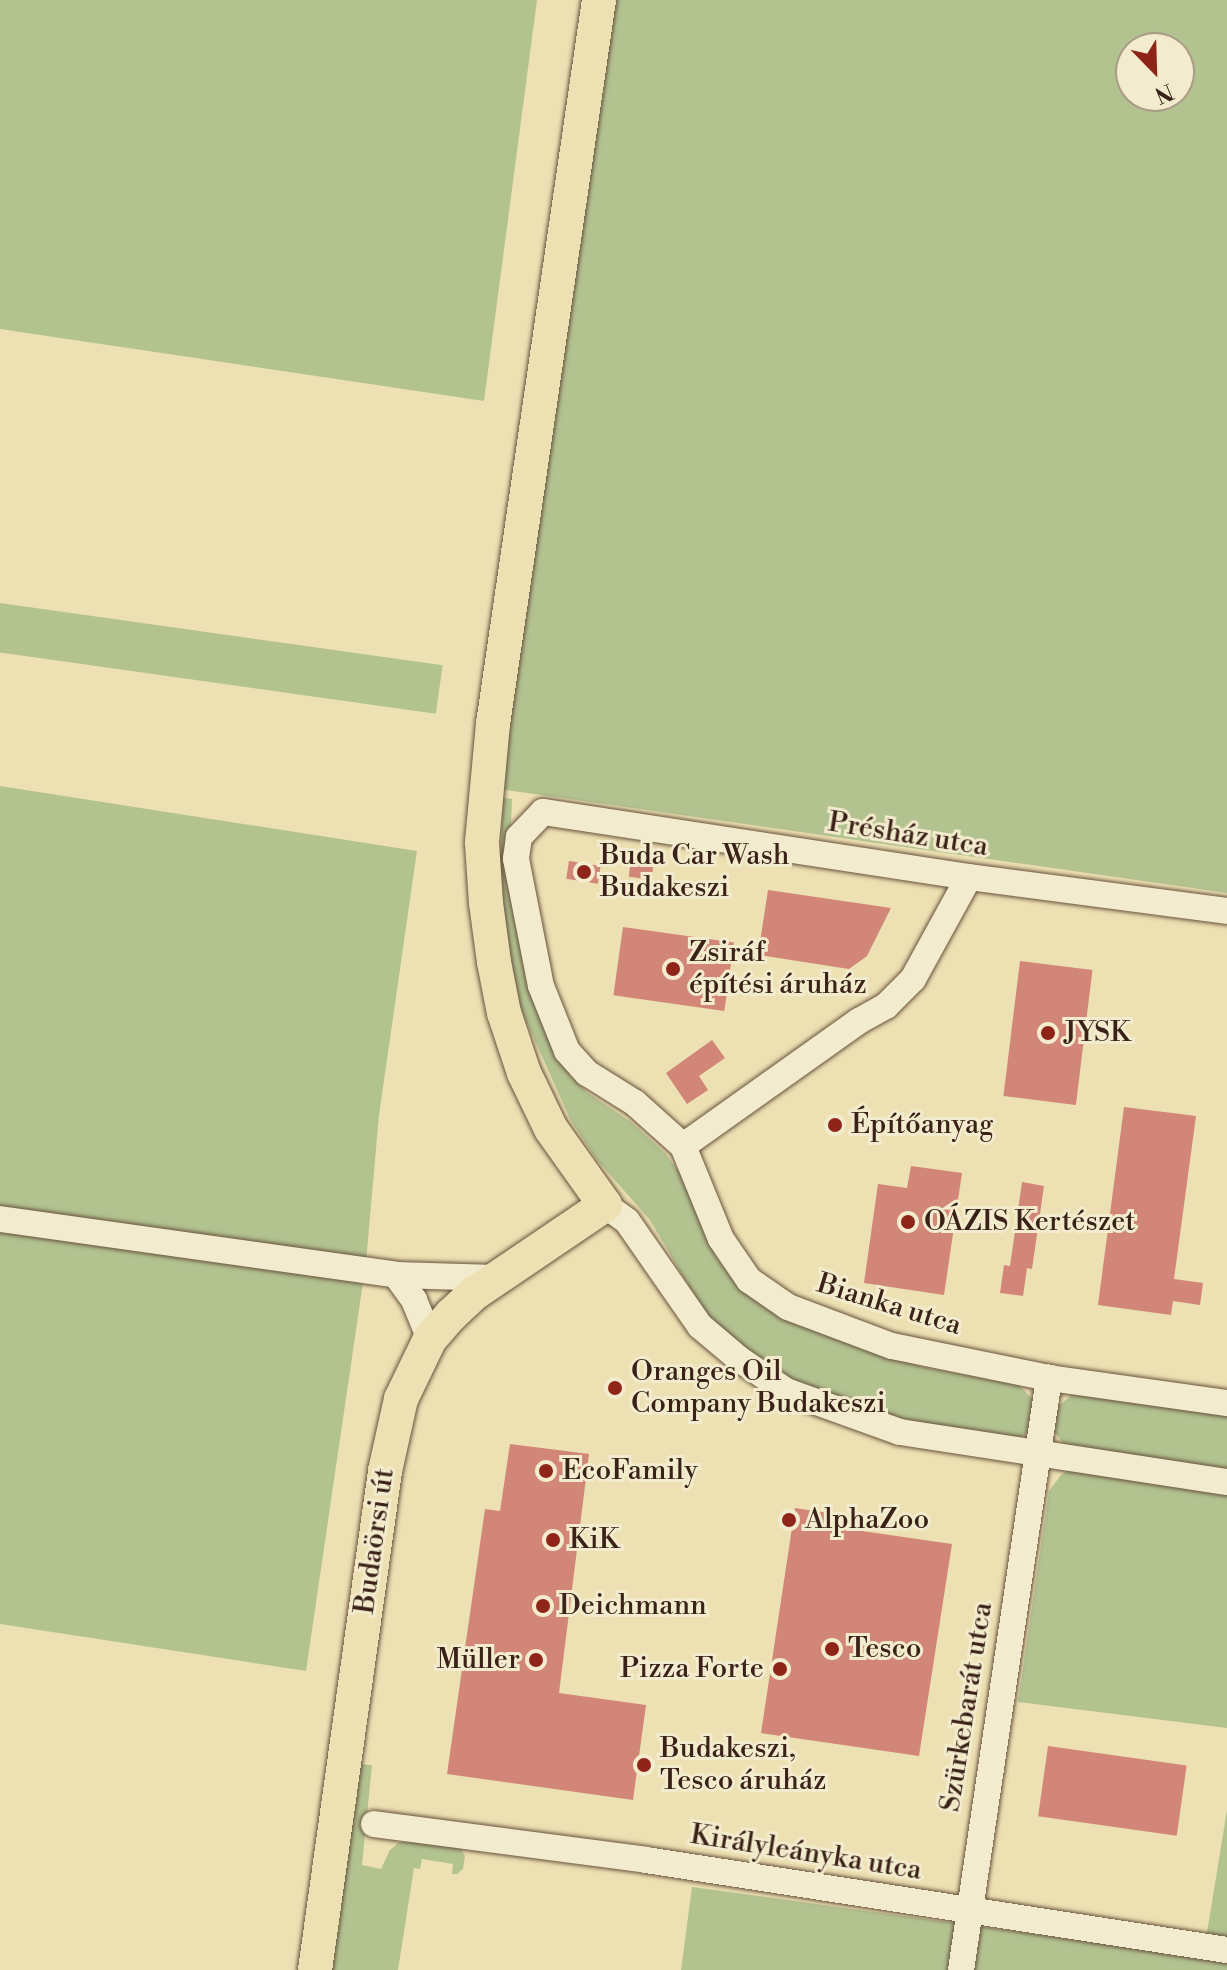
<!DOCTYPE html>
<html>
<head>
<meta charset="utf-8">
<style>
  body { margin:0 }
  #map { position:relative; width:1227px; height:1970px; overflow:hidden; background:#ede0b2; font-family:"Libre Bodoni",serif }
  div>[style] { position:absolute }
  .green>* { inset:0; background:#b3c390; transform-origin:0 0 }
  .building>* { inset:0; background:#d18677; transform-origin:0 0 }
  .roads { filter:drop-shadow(0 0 2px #68523e) drop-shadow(0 0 2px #68523e) }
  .minor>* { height:26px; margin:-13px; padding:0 13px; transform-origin:13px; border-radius:13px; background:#f3ebcd }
  .major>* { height:34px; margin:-17px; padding:0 17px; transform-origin:17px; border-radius:17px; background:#ede0b2 }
  .dots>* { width:22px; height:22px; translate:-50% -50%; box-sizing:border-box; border:4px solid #f3ebcd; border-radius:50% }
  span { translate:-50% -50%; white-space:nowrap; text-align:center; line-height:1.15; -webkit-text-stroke:6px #f3ebcd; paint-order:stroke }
  .street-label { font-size:28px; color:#3b2218 }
  .poi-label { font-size:28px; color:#3b2218 }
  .left { translate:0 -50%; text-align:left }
  .right { translate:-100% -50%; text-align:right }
  .north { position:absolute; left:1115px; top:32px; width:80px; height:80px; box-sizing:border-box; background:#f3ebcd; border:2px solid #a99b85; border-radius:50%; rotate:157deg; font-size:22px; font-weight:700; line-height:32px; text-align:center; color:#3b2218 }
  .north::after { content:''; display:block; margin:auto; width:28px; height:36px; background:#8f2418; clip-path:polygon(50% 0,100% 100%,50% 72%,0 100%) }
</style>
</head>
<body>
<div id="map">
  <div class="green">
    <i style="clip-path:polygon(0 0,537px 0,484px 401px,0 329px)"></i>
    <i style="clip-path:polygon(evenodd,609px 0,1227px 0,1227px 893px,499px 789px,609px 0,1131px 48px,1179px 48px,1179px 96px,1131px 96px,1131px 48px)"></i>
    <i style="left:0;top:603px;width:447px;height:49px;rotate:8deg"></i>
    <i style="clip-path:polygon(0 786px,417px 851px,379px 1115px,366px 1262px,306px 1671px,0 1624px)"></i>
    <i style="clip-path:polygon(503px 798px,512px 799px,509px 875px,539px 1014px,551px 1047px,571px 1077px,588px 1093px,631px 1122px,665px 1153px,682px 1176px,715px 1255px,730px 1276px,765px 1308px,831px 1337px,922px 1367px,1019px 1385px,1035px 1402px,1030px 1429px,1023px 1436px,1014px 1439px,923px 1424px,852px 1404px,787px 1377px,713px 1327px,650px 1220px,597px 1160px,571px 1121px,519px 1005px,507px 962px,500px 873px)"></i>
    <i style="clip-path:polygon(1073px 1394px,1227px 1414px,1227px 1473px,1066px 1447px,1053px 1430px,1056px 1408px)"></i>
    <i style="clip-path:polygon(1071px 1469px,1227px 1490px,1227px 1728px,1018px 1702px,1049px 1491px,1061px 1475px)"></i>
    <i style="clip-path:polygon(356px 1764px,372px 1765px,362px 1865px,381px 1869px,390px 1850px,398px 1843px,410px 1841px,460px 1847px,465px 1856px,463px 1869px,457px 1874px,452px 1874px,453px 1864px,422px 1859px,420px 1869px,414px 1868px,398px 1970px,332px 1970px)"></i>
    <i style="clip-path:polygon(1227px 1810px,1227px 1970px,681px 1970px,692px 1887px,1203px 1957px)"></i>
  </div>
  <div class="building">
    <i style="left:631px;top:859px;width:23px;height:18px;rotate:7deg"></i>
    <i style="left:569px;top:861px;width:32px;height:18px;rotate:9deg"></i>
    <i style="clip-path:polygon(768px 890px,891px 908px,867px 956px,849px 969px,758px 955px)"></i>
    <i style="left:623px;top:927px;width:112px;height:69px;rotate:8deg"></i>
    <i style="left:1020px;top:961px;width:73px;height:136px;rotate:7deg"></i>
    <i style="clip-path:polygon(712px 1040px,725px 1058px,699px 1076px,708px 1090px,687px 1104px,666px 1073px)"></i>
    <i style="clip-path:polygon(1124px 1107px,1196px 1116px,1174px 1279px,1203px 1283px,1200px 1305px,1173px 1301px,1171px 1315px,1098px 1305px)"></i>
    <i style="clip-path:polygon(911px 1166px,962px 1173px,944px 1295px,864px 1283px,878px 1184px,907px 1188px)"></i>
    <i style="clip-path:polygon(1022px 1182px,1044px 1186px,1032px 1269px,1027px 1268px,1023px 1296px,1000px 1293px,1004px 1265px,1010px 1266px)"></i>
    <i style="clip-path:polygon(510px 1444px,589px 1454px,559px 1693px,646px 1705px,633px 1800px,447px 1774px,485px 1509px,500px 1511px)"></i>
    <i style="clip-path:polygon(795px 1508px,863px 1518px,862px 1531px,952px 1544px,919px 1756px,761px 1733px)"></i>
    <i style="left:1048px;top:1746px;width:140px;height:71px;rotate:8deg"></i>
  </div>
  <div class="roads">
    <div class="minor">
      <i style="left:1227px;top:911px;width:260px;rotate:-172.5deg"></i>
      <i style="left:969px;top:877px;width:431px;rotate:-171.3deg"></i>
      <i style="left:543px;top:812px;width:35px;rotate:134deg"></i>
      <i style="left:519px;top:837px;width:22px;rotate:98deg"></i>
      <i style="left:516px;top:859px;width:129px;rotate:78.9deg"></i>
      <i style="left:541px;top:986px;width:70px;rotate:68.2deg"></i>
      <i style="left:567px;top:1051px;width:30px;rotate:48deg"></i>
      <i style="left:587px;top:1073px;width:57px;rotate:32deg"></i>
      <i style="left:635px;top:1103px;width:64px;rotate:41.9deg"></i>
      <i style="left:683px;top:1146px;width:100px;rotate:67.8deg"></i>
      <i style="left:721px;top:1239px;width:50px;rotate:55.7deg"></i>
      <i style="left:749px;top:1280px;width:47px;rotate:34.7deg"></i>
      <i style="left:788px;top:1307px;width:111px;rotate:20.6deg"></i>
      <i style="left:892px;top:1346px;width:160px;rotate:11.5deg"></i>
      <i style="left:1049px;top:1378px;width:180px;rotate:8deg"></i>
      <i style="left:683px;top:1146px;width:216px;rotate:-35.4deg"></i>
      <i style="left:859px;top:1021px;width:31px;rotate:-29deg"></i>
      <i style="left:886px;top:1006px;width:38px;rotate:-45deg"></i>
      <i style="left:913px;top:979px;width:116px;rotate:-61.2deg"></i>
      <i style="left:605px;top:1205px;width:27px;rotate:36deg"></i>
      <i style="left:627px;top:1221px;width:128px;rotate:55.2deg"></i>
      <i style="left:700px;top:1326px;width:51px;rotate:40.2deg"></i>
      <i style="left:739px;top:1359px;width:57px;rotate:34.2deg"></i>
      <i style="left:786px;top:1391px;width:121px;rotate:19.8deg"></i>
      <i style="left:900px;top:1432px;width:331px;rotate:8.7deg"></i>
      <i style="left:0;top:1219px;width:400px;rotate:8deg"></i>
      <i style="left:396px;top:1275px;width:102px;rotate:1.7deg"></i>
      <i style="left:396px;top:1275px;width:31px;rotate:54deg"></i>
      <i style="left:414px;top:1300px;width:42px;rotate:67.7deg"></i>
      <i style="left:374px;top:1824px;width:274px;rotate:7.5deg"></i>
      <i style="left:646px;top:1860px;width:588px;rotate:8.81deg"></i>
      <i style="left:961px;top:1970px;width:599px;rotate:-81.54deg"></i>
    </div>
    <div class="major">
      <i style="left:315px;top:1970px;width:504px;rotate:-82.01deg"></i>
      <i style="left:385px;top:1471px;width:74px;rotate:-77.5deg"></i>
      <i style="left:401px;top:1399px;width:67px;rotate:-64.2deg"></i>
      <i style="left:430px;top:1339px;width:32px;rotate:-49deg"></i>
      <i style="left:451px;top:1315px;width:33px;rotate:-43deg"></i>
      <i style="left:475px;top:1293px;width:157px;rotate:-34.1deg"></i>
      <i style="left:605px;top:1205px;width:93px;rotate:-125.4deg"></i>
      <i style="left:551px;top:1129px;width:62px;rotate:-115.7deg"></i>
      <i style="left:524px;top:1073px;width:63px;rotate:-108.4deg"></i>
      <i style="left:504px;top:1013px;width:52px;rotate:-101.1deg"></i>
      <i style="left:494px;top:962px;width:60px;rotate:-97.7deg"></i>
      <i style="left:486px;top:903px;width:61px;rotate:-93.8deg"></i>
      <i style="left:482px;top:842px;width:119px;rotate:-84.7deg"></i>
      <i style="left:493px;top:724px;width:732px;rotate:-81.67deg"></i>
    </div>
  </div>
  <div class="dots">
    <i style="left:584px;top:872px;background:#8f2418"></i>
    <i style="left:673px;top:969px;background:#8f2418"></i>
    <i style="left:1048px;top:1033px;background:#8f2418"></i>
    <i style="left:835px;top:1125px;background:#8f2418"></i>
    <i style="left:908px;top:1222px;background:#8f2418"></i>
    <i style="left:615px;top:1388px;background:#8f2418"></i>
    <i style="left:546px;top:1471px;background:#8f2418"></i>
    <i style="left:789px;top:1520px;background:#8f2418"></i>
    <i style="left:553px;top:1540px;background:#8f2418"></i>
    <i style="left:543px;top:1606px;background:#8f2418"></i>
    <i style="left:832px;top:1649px;background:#8f2418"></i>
    <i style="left:536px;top:1660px;background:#8f2418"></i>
    <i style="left:780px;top:1669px;background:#8f2418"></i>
    <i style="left:644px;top:1765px;background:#8f2418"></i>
  </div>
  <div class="street-label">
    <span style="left:908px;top:835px;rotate:9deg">Présház utca</span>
    <span style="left:889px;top:1305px;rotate:17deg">Bianka utca</span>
    <span style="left:375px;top:1541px;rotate:-82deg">Budaörsi út</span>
    <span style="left:967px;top:1707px;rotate:-81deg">Szürkebarát utca</span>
    <span style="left:806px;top:1853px;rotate:9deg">Királyleányka utca</span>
  </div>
  <div class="poi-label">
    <span class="left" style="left:600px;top:872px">Buda Car Wash<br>Budakeszi</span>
    <span class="left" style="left:689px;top:969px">Zsiráf<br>építési áruház</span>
    <span class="left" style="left:1064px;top:1033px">JYSK</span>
    <span class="left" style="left:851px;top:1125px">Építőanyag</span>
    <span class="left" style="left:924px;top:1222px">OÁZIS Kertészet</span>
    <span class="left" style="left:631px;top:1388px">Oranges Oil<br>Company Budakeszi</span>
    <span class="left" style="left:562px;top:1471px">EcoFamily</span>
    <span class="left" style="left:805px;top:1520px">AlphaZoo</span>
    <span class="left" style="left:569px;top:1540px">KiK</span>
    <span class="left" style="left:559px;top:1606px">Deichmann</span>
    <span class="left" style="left:848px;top:1649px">Tesco</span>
    <span class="right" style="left:520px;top:1660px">Müller</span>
    <span class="right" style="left:764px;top:1669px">Pizza Forte</span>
    <span class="left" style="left:660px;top:1765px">Budakeszi,<br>Tesco áruház</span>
  </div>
  <div class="north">N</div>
</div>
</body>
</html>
